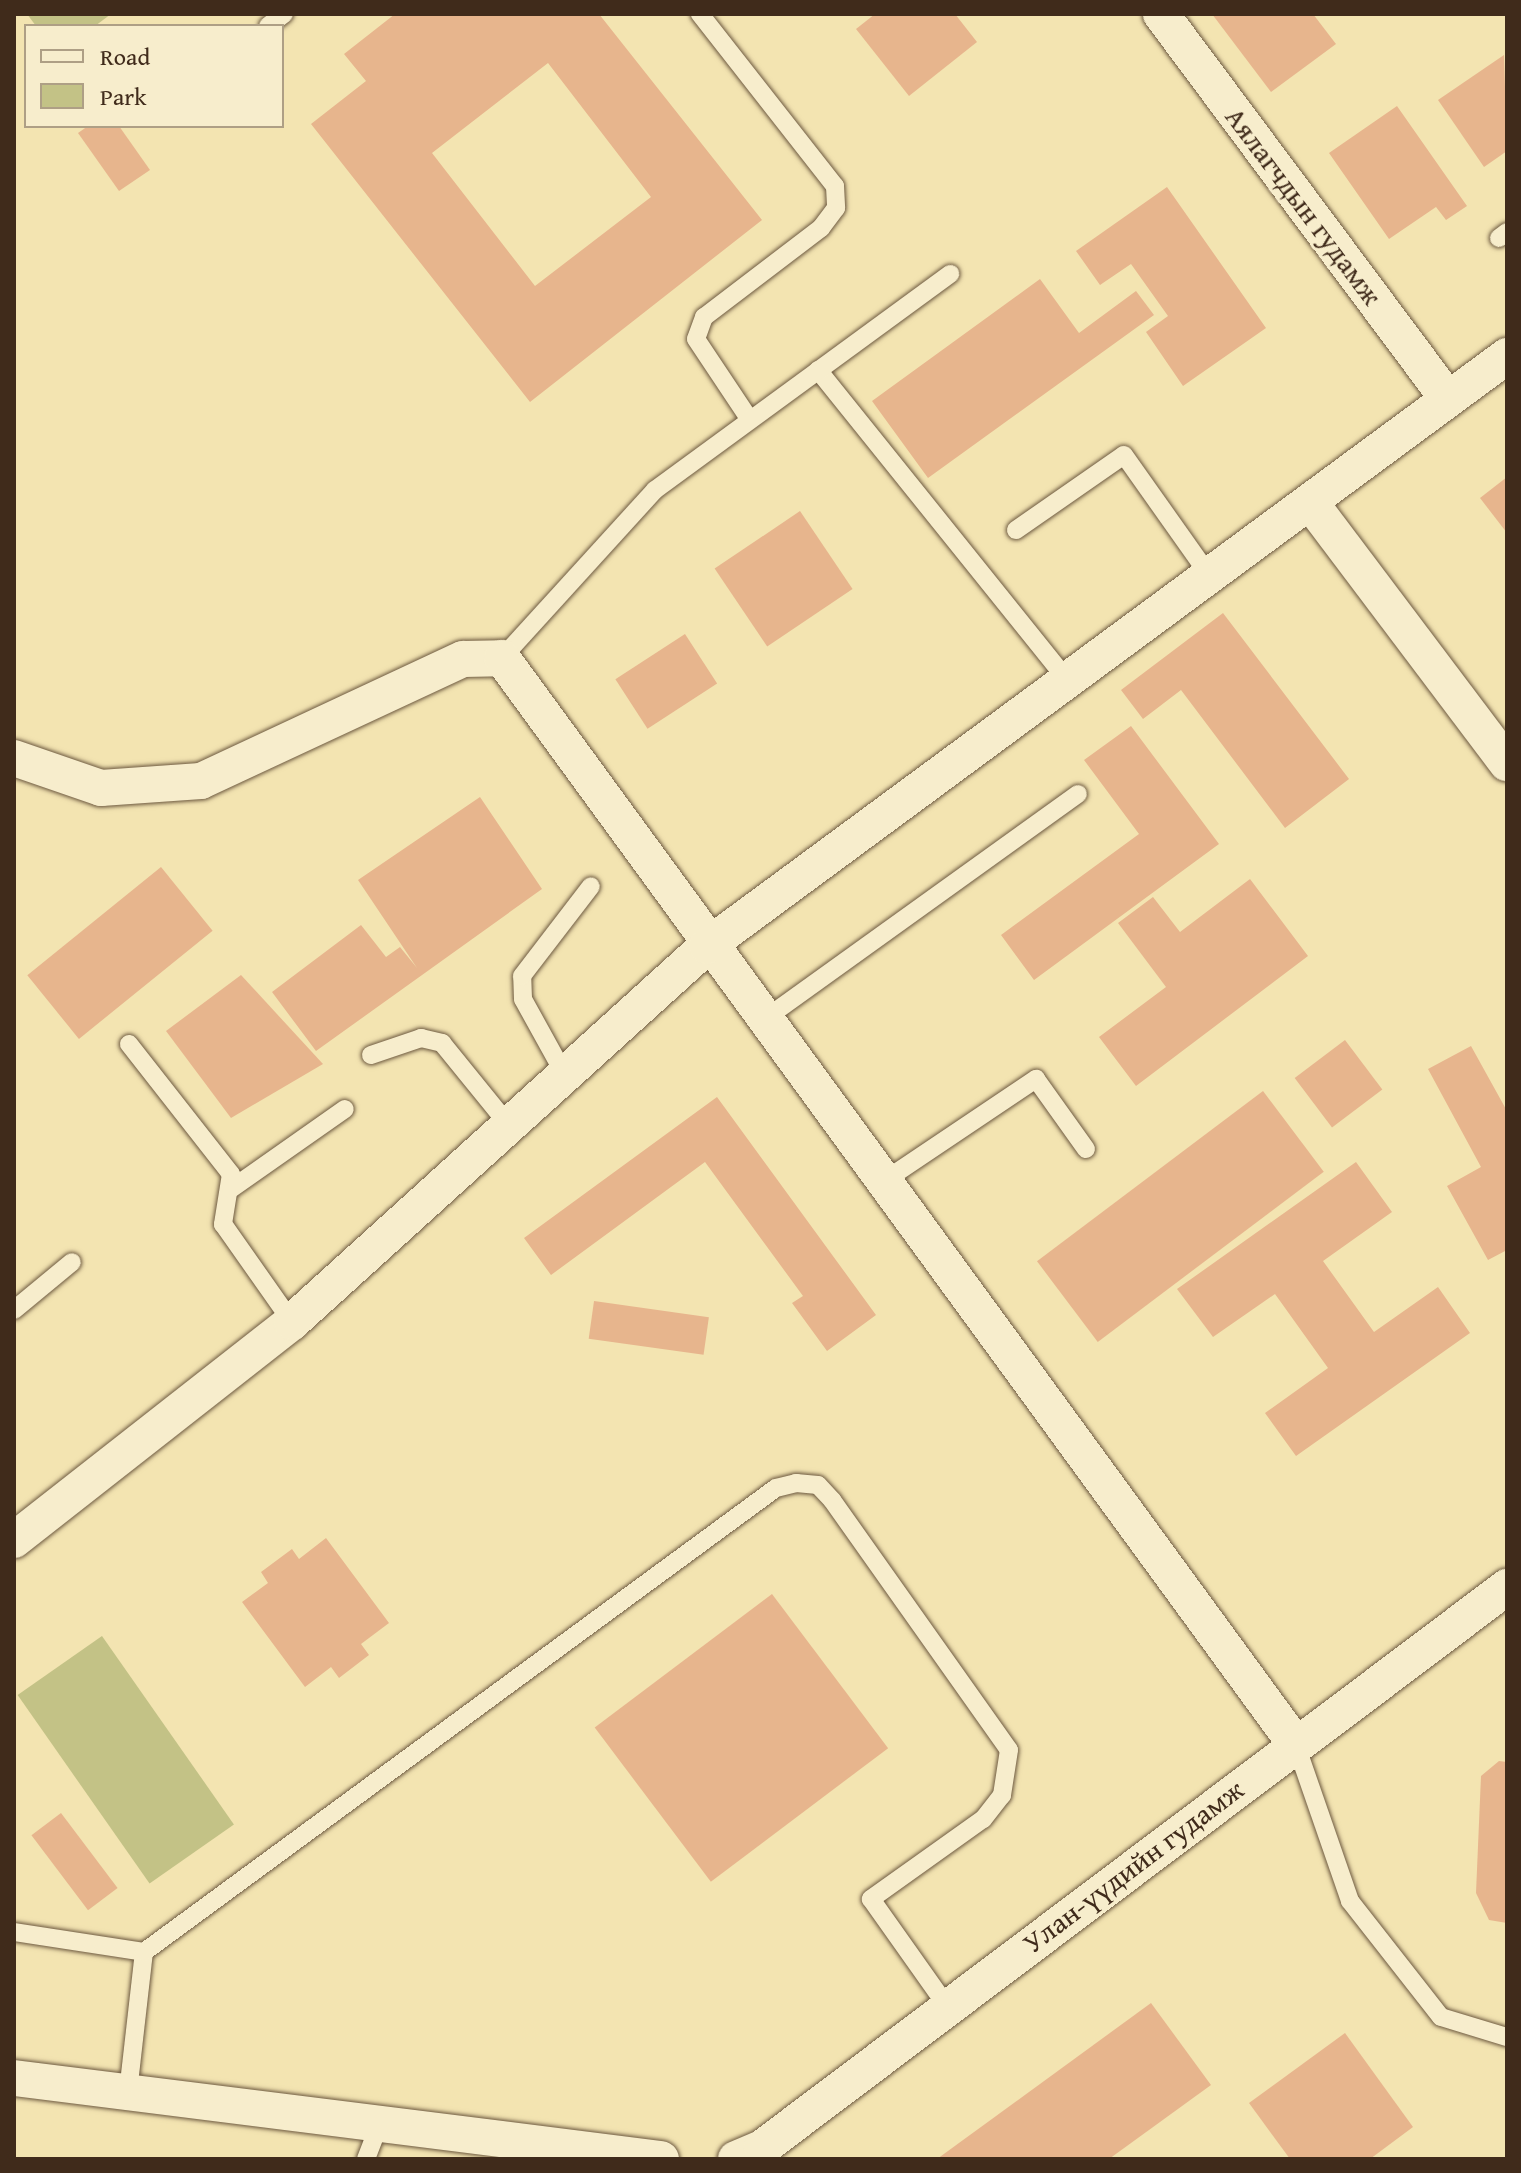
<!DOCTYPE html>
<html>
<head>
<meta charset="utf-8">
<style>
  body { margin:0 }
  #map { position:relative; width:1521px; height:2173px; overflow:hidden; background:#f3e4b1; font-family:"Gentium Book Plus",serif }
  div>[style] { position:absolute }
  .green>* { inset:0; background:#c3c286; transform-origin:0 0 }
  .building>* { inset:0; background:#e7b58d; transform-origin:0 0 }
  .roads { filter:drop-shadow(0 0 2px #6d5940) drop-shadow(0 0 2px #6d5940) }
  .service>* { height:18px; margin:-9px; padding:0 9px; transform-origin:9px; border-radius:9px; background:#f7edcc }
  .minor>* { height:36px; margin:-18px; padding:0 18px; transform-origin:18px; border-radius:18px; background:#f7edcc }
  span { translate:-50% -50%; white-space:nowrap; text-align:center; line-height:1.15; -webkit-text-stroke:6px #f7edcc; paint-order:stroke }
  .street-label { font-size:28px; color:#402b1b }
  .frame { position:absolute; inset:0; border:16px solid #402b1b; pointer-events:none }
  .legend { position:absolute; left:24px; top:24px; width:260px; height:104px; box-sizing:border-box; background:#f7edcc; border:2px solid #ae9f85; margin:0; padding:10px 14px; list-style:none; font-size:24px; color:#402b1b }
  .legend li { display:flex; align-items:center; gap:16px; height:40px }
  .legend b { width:40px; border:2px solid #ae9f85 }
</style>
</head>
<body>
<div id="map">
  <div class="green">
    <i style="clip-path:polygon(27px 14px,111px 14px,95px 26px,36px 26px)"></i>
    <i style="left:102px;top:1636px;width:230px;height:103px;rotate:55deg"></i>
  </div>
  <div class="building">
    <i style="clip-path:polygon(evenodd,395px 14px,599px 14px,762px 220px,530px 402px,311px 124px,366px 81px,344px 54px,395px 14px,548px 63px,651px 197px,535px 286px,432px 153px,548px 63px)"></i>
    <i style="clip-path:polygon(875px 14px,955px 14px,977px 42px,909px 96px,856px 29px)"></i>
    <i style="clip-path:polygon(1212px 14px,1313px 14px,1336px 44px,1271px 92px)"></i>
    <i style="clip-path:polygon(1504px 55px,1507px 151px,1484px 167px,1438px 100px)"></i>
    <i style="clip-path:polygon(1397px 106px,1467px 206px,1446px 220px,1436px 207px,1389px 239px,1329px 153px)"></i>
    <i style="clip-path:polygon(88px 126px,119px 126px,150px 170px,119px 191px,78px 133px)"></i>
    <i style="clip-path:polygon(1167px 187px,1266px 328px,1183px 386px,1146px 332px,1168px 316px,1131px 264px,1100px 285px,1076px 251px)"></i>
    <i style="clip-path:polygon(1040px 279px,1079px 333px,1136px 291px,1154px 315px,928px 478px,872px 401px)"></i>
    <i style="clip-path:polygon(1507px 477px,1507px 533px,1480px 498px)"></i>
    <i style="left:800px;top:511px;width:94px;height:103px;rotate:56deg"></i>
    <i style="clip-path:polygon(1223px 613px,1349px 779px,1285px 828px,1181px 690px,1143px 719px,1121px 690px)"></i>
    <i style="left:685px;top:634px;width:59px;height:83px;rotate:57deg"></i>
    <i style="clip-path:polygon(1131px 726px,1219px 844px,1034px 980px,1001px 935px,1139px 834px,1084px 760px)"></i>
    <i style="clip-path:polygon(480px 797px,542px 889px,316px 1051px,272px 992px,361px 925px,386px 957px,400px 947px,417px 968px,358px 880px)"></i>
    <i style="left:161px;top:867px;width:82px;height:172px;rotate:51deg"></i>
    <i style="clip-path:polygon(1250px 879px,1308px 956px,1136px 1086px,1099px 1037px,1166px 987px,1118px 923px,1153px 897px,1180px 932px)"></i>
    <i style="clip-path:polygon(241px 975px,323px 1064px,231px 1118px,166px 1031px)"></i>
    <i style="left:1345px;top:1040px;width:62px;height:63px;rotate:53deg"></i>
    <i style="clip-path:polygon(1471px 1046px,1507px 1111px,1507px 1250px,1488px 1260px,1447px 1186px,1481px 1167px,1428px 1069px)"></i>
    <i style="left:1263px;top:1091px;width:101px;height:283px;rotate:53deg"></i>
    <i style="clip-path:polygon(717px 1097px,876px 1315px,827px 1351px,792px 1303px,803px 1296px,705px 1162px,551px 1275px,524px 1238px)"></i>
    <i style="clip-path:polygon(1356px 1162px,1392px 1212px,1323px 1261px,1374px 1332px,1438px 1287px,1470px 1333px,1296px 1456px,1265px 1413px,1328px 1368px,1275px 1294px,1213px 1337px,1177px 1289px)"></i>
    <i style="left:594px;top:1301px;width:116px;height:38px;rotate:8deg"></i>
    <i style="clip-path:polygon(326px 1538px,389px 1623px,361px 1644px,369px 1655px,339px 1678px,331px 1667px,305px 1687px,242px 1602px,268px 1583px,261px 1572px,292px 1549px,299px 1559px)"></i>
    <i style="left:772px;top:1594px;width:193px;height:222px;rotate:53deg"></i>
    <i style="clip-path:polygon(1499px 1761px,1507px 1762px,1507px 1923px,1489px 1920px,1476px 1893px,1481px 1776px)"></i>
    <i style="left:61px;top:1813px;width:94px;height:37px;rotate:53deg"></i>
    <i style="clip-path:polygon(1151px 2003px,1211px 2085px,1109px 2159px,937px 2159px)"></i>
    <i style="clip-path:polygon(1345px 2033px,1413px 2127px,1370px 2159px,1290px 2159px,1249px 2103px)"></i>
  </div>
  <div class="roads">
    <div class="service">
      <i style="left:700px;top:14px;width:219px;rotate:51.9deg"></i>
      <i style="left:835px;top:186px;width:22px;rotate:87deg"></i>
      <i style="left:836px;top:208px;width:25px;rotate:127deg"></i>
      <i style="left:821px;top:228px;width:147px;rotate:142.7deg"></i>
      <i style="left:704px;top:317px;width:23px;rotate:110deg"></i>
      <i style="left:696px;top:339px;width:97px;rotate:56.3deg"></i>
      <i style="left:268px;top:26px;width:20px;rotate:-37deg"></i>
      <i style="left:1499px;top:238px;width:10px;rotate:-37deg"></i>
      <i style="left:818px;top:370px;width:402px;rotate:51.2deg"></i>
      <i style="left:1016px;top:530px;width:131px;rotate:-34.8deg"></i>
      <i style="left:1124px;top:455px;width:151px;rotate:54.7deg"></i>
      <i style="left:502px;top:658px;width:227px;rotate:-47.7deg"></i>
      <i style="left:655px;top:490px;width:366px;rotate:-36.2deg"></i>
      <i style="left:762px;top:1021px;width:389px;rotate:-35.7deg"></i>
      <i style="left:129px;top:1044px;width:165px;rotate:51.9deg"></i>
      <i style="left:231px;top:1174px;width:51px;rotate:99.1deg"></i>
      <i style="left:223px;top:1224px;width:120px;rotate:54.9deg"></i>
      <i style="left:371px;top:1055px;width:53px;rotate:-18.8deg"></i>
      <i style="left:421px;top:1038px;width:22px;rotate:13deg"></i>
      <i style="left:442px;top:1043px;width:109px;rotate:50.9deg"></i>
      <i style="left:566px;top:1077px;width:89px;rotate:-118.9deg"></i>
      <i style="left:523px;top:999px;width:23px;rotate:-92deg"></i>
      <i style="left:522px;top:976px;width:113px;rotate:-52.5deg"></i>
      <i style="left:881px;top:1183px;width:187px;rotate:-33.9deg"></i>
      <i style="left:1036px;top:1079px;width:86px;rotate:54.5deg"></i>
      <i style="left:231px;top:1189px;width:139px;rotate:-35.1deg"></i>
      <i style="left:14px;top:1310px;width:75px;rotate:-39.6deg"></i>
      <i style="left:1296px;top:1745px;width:165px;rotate:70.9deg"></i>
      <i style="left:1350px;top:1901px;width:147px;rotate:51.9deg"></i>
      <i style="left:1441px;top:2017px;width:69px;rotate:16.9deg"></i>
      <i style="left:14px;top:1932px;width:132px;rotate:8.7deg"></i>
      <i style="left:128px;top:2092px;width:141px;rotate:-83.5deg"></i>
      <i style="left:144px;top:1952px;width:784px;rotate:-36.29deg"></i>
      <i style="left:776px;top:1488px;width:21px;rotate:-14deg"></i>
      <i style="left:796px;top:1483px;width:22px;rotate:5deg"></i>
      <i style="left:818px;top:1485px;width:21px;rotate:47deg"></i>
      <i style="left:832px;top:1500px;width:306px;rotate:54.7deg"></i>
      <i style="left:1009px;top:1750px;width:46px;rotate:98.8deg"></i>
      <i style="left:1002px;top:1795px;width:31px;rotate:128deg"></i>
      <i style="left:983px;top:1819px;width:138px;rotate:144.5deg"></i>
      <i style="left:871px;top:1899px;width:130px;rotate:54.7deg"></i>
      <i style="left:366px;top:2159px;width:33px;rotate:-69deg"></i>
    </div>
    <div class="minor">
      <i style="left:1161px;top:14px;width:479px;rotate:53.3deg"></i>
      <i style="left:1313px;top:506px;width:322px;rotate:53deg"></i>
      <i style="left:14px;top:758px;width:92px;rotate:19deg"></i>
      <i style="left:101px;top:788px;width:100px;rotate:-4deg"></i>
      <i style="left:201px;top:781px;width:289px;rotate:-25deg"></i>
      <i style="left:463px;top:659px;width:39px;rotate:-1deg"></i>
      <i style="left:502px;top:658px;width:1346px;rotate:53.85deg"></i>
      <i style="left:14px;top:1540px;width:353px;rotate:-38.1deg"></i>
      <i style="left:292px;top:1322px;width:560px;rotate:-42.18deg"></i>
      <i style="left:707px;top:946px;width:994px;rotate:-36.41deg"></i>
      <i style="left:14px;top:2078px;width:652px;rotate:7.14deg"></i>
      <i style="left:736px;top:2159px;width:28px;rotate:-23deg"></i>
      <i style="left:762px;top:2148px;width:933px;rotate:-36.98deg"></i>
    </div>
  </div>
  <div class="street-label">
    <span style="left:1304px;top:206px;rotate:53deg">Аялагчдын гудамж</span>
    <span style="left:1133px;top:1866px;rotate:-37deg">Улан-үүдийн гудамж</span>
  </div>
  <div class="frame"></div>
  <ul class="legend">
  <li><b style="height:10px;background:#f7edcc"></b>Road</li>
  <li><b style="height:22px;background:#c3c286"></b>Park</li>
  </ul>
</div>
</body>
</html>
